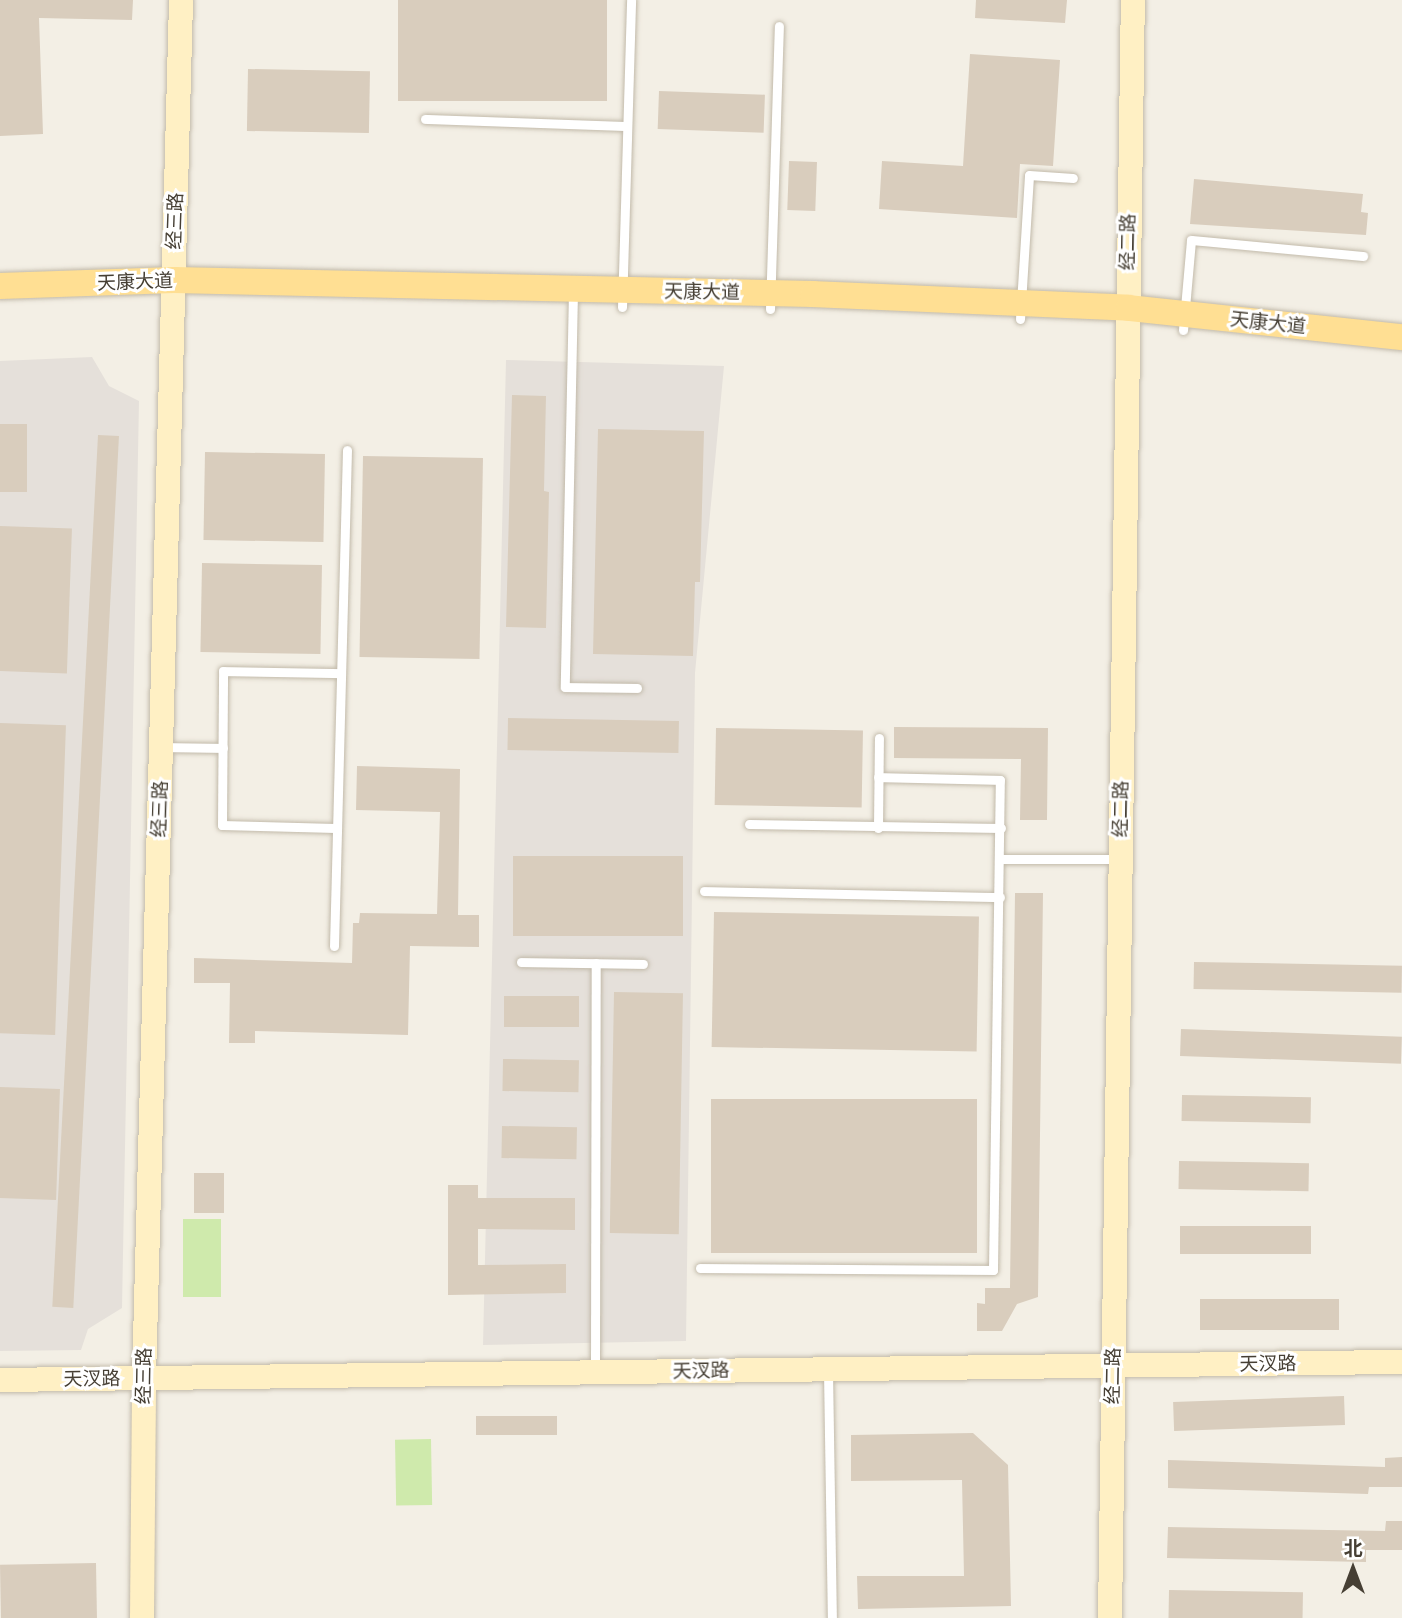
<!DOCTYPE html>
<html>
<head>
<meta charset="utf-8">
<style>
  body { margin:0 }
  #map { position:relative; width:1402px; height:1618px; overflow:hidden; background:#f3efe5; font-family:"PT Sans","Noto Sans SC",sans-serif }
  div>[style] { position:absolute }
  .industrial>* { inset:0; background:#e5e0da }
  .green>* { inset:0; background:#cfeaac; transform-origin:0 0 }
  .building>* { inset:0; background:#d9cdbd; transform-origin:0 0 }
  .roads { filter:drop-shadow(0 0 2px #c2baaa) drop-shadow(0 0 2px #c2baaa) }
  .lane>* { height:9px; margin:-4.5px; padding:0 4.5px; transform-origin:4.5px; border-radius:4.5px; background:#fff }
  .secondary>* { height:24px; margin:-12px; padding:0 12px; transform-origin:12px; border-radius:12px; background:#fff0c4 }
  .primary>* { height:26px; margin:-13px; padding:0 13px; transform-origin:13px; border-radius:13px; background:#ffdf93 }
  span { translate:-50% -50%; white-space:nowrap; text-align:center; line-height:1.15; -webkit-text-stroke:6px #fff; paint-order:stroke }
  .street-label { font-size:19px; color:#463f34 }
  .north { position:absolute; left:1318px; top:1534px; width:70px; height:70px; -webkit-text-stroke:5px #fff; paint-order:stroke; rotate:0deg; font-size:19px; font-weight:700; line-height:28px; text-align:center; color:#463f34 }
  .north::after { content:''; display:block; margin:auto; width:24px; height:32px; background:#463f34; clip-path:polygon(50% 0,100% 100%,50% 72%,0 100%) }
</style>
</head>
<body>
<div id="map">
  <div class="industrial">
    <i style="clip-path:polygon(92px 357px,109px 386px,139px 401px,122px 1308px,88px 1329px,81px 1350px,0 1351px,0 361px)"></i>
    <i style="clip-path:polygon(506px 360px,724px 366px,695px 673px,686px 1341px,483px 1345px)"></i>
  </div>
  <div class="green">
    <i style="left:183px;top:1219px;width:38px;height:78px"></i>
    <i style="left:431px;top:1439px;width:66px;height:36px;rotate:89deg"></i>
  </div>
  <div class="building">
    <i style="clip-path:polygon(0 0,133px 0,132px 20px,39px 18px,43px 134px,0 136px)"></i>
    <i style="left:398px;top:0;width:209px;height:101px"></i>
    <i style="clip-path:polygon(976px 0,1067px 0,1065px 23px,975px 18px)"></i>
    <i style="clip-path:polygon(970px 54px,1060px 60px,1053px 166px,1020px 164px,1017px 218px,879px 209px,882px 161px,963px 166px)"></i>
    <i style="left:248px;top:69px;width:122px;height:62px;rotate:1deg"></i>
    <i style="left:659px;top:91px;width:106px;height:38px;rotate:2deg"></i>
    <i style="left:789px;top:161px;width:28px;height:49px;rotate:2deg"></i>
    <i style="clip-path:polygon(1194px 179px,1363px 194px,1361px 212px,1368px 213px,1366px 235px,1190px 224px)"></i>
    <i style="clip-path:polygon(512px 395px,546px 396px,544px 491px,549px 492px,546px 628px,506px 627px)"></i>
    <i style="left:0;top:424px;width:27px;height:68px"></i>
    <i style="clip-path:polygon(598px 429px,704px 431px,700px 582px,695px 582px,693px 656px,593px 654px)"></i>
    <i style="left:98px;top:435px;width:21px;height:873px;rotate:3deg"></i>
    <i style="left:205px;top:452px;width:120px;height:88px;rotate:1deg"></i>
    <i style="left:363px;top:456px;width:120px;height:201px;rotate:1deg"></i>
    <i style="left:0;top:526px;width:72px;height:145px;rotate:2deg"></i>
    <i style="left:202px;top:563px;width:120px;height:89px;rotate:1deg"></i>
    <i style="left:508px;top:718px;width:171px;height:32px;rotate:1deg"></i>
    <i style="left:0;top:723px;width:66px;height:310px;rotate:2deg"></i>
    <i style="clip-path:polygon(894px 727px,1048px 728px,1047px 820px,1020px 820px,1021px 759px,894px 758px)"></i>
    <i style="left:716px;top:728px;width:147px;height:77px;rotate:1deg"></i>
    <i style="clip-path:polygon(357px 766px,460px 769px,458px 915px,479px 915px,479px 947px,410px 946px,408px 1035px,255px 1031px,255px 1043px,229px 1043px,230px 983px,194px 983px,194px 958px,352px 963px,353px 923px,359px 923px,360px 913px,437px 914px,440px 812px,356px 810px)"></i>
    <i style="left:513px;top:856px;width:170px;height:80px"></i>
    <i style="clip-path:polygon(1015px 893px,1043px 893px,1038px 1297px,1017px 1304px,1002px 1331px,977px 1331px,977px 1303px,985px 1304px,985px 1288px,1010px 1288px)"></i>
    <i style="left:714px;top:912px;width:265px;height:135px;rotate:1deg"></i>
    <i style="left:1194px;top:962px;width:208px;height:27px;rotate:1deg"></i>
    <i style="left:614px;top:992px;width:69px;height:241px;rotate:1deg"></i>
    <i style="left:504px;top:996px;width:75px;height:31px"></i>
    <i style="left:1181px;top:1029px;width:221px;height:27px;rotate:2deg"></i>
    <i style="left:503px;top:1059px;width:76px;height:32px;rotate:1deg"></i>
    <i style="left:0;top:1087px;width:60px;height:111px;rotate:2deg"></i>
    <i style="left:1182px;top:1095px;width:129px;height:26px;rotate:1deg"></i>
    <i style="left:711px;top:1099px;width:266px;height:154px"></i>
    <i style="left:502px;top:1126px;width:75px;height:32px;rotate:1deg"></i>
    <i style="left:1179px;top:1161px;width:130px;height:28px;rotate:1deg"></i>
    <i style="left:194px;top:1173px;width:30px;height:40px"></i>
    <i style="clip-path:polygon(448px 1185px,478px 1185px,478px 1198px,575px 1198px,575px 1230px,478px 1229px,478px 1265px,566px 1264px,566px 1293px,448px 1295px)"></i>
    <i style="left:1180px;top:1226px;width:131px;height:28px"></i>
    <i style="left:1339px;top:1299px;width:31px;height:139px;rotate:90deg"></i>
    <i style="left:1344px;top:1396px;width:29px;height:171px;rotate:88deg"></i>
    <i style="left:557px;top:1416px;width:19px;height:81px;rotate:90deg"></i>
    <i style="clip-path:polygon(973px 1433px,1008px 1465px,1011px 1606px,858px 1609px,857px 1576px,964px 1576px,962px 1480px,851px 1481px,851px 1435px)"></i>
    <i style="clip-path:polygon(1402px 1457px,1402px 1487px,1369px 1487px,1368px 1494px,1168px 1488px,1168px 1460px,1385px 1467px,1385px 1458px)"></i>
    <i style="clip-path:polygon(1386px 1521px,1402px 1521px,1402px 1550px,1366px 1550px,1366px 1562px,1167px 1558px,1168px 1527px,1385px 1531px)"></i>
    <i style="left:96px;top:1563px;width:55px;height:96px;rotate:89deg"></i>
    <i style="left:1169px;top:1590px;width:134px;height:28px;rotate:1deg"></i>
  </div>
  <div class="roads">
    <div class="lane">
      <i style="left:425px;top:119px;width:202px;rotate:2deg"></i>
      <i style="left:573px;top:292px;width:395px;rotate:91.2deg"></i>
      <i style="left:565px;top:687px;width:72px;rotate:0.8deg"></i>
      <i style="left:622px;top:307px;width:307px;rotate:-88.3deg"></i>
      <i style="left:770px;top:309px;width:283px;rotate:-88.2deg"></i>
      <i style="left:1020px;top:319px;width:144px;rotate:-86.4deg"></i>
      <i style="left:1029px;top:175px;width:44px;rotate:3.9deg"></i>
      <i style="left:1183px;top:330px;width:90px;rotate:-84.9deg"></i>
      <i style="left:1191px;top:240px;width:173px;rotate:5.3deg"></i>
      <i style="left:162px;top:747px;width:61px;rotate:0.9deg"></i>
      <i style="left:749px;top:824px;width:252px;rotate:0.9deg"></i>
      <i style="left:335px;top:828px;width:113px;rotate:-178.5deg"></i>
      <i style="left:222px;top:825px;width:154px;rotate:-89.6deg"></i>
      <i style="left:223px;top:671px;width:118px;rotate:1deg"></i>
      <i style="left:878px;top:828px;width:90px;rotate:-89.4deg"></i>
      <i style="left:1001px;top:859px;width:117px"></i>
      <i style="left:704px;top:891px;width:296px;rotate:1.2deg"></i>
      <i style="left:334px;top:946px;width:496px;rotate:-88.5deg"></i>
      <i style="left:521px;top:962px;width:122px;rotate:0.9deg"></i>
      <i style="left:700px;top:1268px;width:293px;rotate:0.4deg"></i>
      <i style="left:993px;top:1270px;width:490px;rotate:-89.2deg"></i>
      <i style="left:1000px;top:780px;width:122px;rotate:-178.6deg"></i>
      <i style="left:595px;top:1371px;width:408px;rotate:-89.9deg"></i>
      <i style="left:828px;top:1371px;width:247px;rotate:89.1deg"></i>
    </div>
    <div class="secondary">
      <i style="left:0;top:1380px;width:1402px;rotate:-0.74deg"></i>
      <i style="left:142px;top:1618px;width:240px;rotate:-89.5deg"></i>
      <i style="left:144px;top:1378px;width:1378px;rotate:-88.46deg"></i>
      <i style="left:1110px;top:1618px;width:1618px;rotate:-89.19deg"></i>
    </div>
    <div class="primary">
      <i style="left:0;top:286px;width:174px;rotate:-2deg"></i>
      <i style="left:174px;top:280px;width:639px;rotate:1.26deg"></i>
      <i style="left:813px;top:294px;width:316px;rotate:2.5deg"></i>
      <i style="left:1129px;top:308px;width:275px;rotate:6.1deg"></i>
    </div>
  </div>
  <div class="street-label">
    <span style="left:175px;top:221px;rotate:-88deg">经三路</span>
    <span style="left:1128px;top:242px;rotate:-89deg">经二路</span>
    <span style="left:135px;top:282px;rotate:-2deg">天康大道</span>
    <span style="left:702px;top:292px;rotate:1deg">天康大道</span>
    <span style="left:1268px;top:323px;rotate:6deg">天康大道</span>
    <span style="left:160px;top:809px;rotate:-88deg">经三路</span>
    <span style="left:1121px;top:809px;rotate:-89deg">经二路</span>
    <span style="left:1268px;top:1364px;rotate:-1deg">天汊路</span>
    <span style="left:701px;top:1371px;rotate:-1deg">天汊路</span>
    <span style="left:144px;top:1376px;rotate:-89deg">经三路</span>
    <span style="left:1113px;top:1376px;rotate:-89deg">经二路</span>
    <span style="left:92px;top:1379px;rotate:-1deg">天汊路</span>
  </div>
  <div class="north">北</div>
</div>
</body>
</html>
